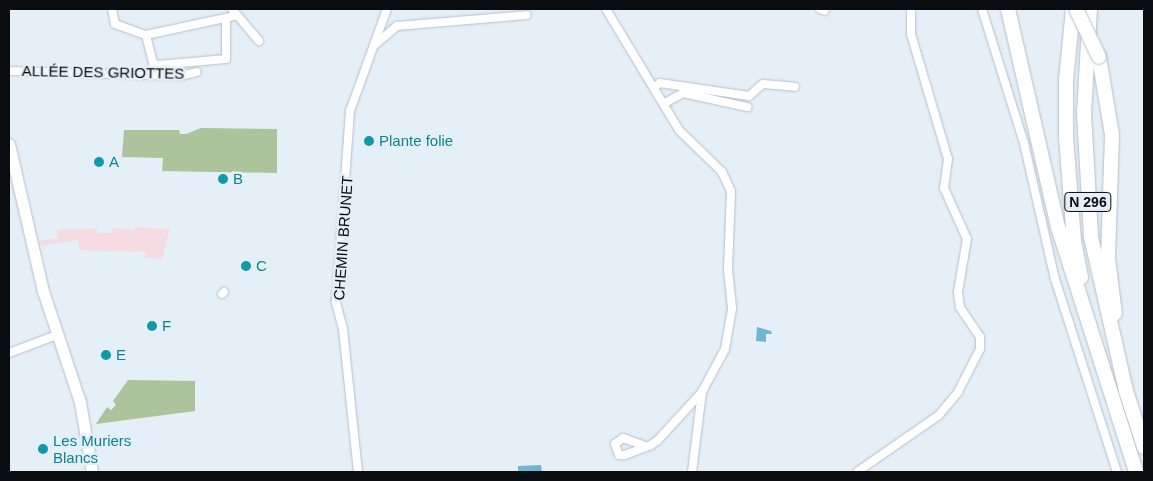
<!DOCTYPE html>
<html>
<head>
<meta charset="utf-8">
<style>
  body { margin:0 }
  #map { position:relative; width:1153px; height:481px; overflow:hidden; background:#e5eff8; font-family:Helvetica,sans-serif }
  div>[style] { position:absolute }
  .commercial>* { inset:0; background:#f6dce2 }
  .green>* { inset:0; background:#adc39b }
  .water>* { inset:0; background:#6fb6d1 }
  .roads { filter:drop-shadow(0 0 1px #b6bfc8) drop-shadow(0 0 1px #b6bfc8) }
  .minor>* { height:8px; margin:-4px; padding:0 4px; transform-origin:4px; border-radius:4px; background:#fff }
  .secondary>* { height:11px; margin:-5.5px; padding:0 5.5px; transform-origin:5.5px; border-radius:5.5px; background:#fff }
  .trunk>* { height:14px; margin:-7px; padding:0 7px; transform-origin:7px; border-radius:7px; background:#fff }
  .bridges { filter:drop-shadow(0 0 1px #b6bfc8) drop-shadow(0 0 1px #b6bfc8) }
  .trunk-bridge>* { height:14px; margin:-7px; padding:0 7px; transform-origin:7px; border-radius:7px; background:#fff }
  .dots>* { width:14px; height:14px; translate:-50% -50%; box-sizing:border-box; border:2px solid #e5eff8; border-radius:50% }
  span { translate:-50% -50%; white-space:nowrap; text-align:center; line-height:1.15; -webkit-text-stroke:5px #e5eff8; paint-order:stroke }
  .shield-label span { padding:1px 4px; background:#e5eff8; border:1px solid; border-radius:4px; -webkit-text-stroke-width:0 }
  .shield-label { font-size:14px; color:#0a0d10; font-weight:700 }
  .street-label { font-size:15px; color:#0a0d10 }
  .culture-label { font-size:15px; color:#0d838f }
  .left { translate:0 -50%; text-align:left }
  .frame { position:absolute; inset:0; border:10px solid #0a0d10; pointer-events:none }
</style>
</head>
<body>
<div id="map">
  <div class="commercial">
    <i style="clip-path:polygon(135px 227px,170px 229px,162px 259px,145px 257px,146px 252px,79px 250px,78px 240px,41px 246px,40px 241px,58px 238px,57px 230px,97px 228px,97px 233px,112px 233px,112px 228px,135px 230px)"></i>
  </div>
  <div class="green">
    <i style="clip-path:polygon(201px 128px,277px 129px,277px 173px,162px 171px,163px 158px,122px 157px,124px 130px,179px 130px,180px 134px,186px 134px)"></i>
    <i style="clip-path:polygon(128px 380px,195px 381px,195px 411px,96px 424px,107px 407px,111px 410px,116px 405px,113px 401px)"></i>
  </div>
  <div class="water">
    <i style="clip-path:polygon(757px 327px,771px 331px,772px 334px,766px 334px,766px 342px,756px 341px)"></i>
    <i style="clip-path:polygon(541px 465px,542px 472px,518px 472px,518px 466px)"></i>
  </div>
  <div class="roads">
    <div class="minor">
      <i style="left:112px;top:9px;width:15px;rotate:79deg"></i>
      <i style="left:115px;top:24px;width:33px;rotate:20deg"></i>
      <i style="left:146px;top:35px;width:91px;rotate:-12.1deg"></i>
      <i style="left:232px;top:9px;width:42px;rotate:49.8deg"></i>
      <i style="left:606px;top:9px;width:141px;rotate:58.9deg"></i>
      <i style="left:679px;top:130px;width:60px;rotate:44.3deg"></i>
      <i style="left:722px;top:172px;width:21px;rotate:65deg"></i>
      <i style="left:731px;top:191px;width:79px;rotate:92.2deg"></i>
      <i style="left:728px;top:270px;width:39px;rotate:84deg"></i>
      <i style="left:732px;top:309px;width:41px;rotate:99.9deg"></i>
      <i style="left:725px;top:349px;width:49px;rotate:118.1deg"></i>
      <i style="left:702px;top:392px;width:65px;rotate:132.5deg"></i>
      <i style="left:658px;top:440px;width:9px;rotate:144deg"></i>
      <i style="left:651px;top:445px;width:28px;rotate:159deg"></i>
      <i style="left:625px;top:455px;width:6px;rotate:180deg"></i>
      <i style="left:619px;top:455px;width:12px;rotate:-110deg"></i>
      <i style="left:615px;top:444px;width:10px;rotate:-37deg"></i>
      <i style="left:623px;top:438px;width:23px;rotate:20deg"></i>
      <i style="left:820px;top:9px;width:5px;rotate:22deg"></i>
      <i style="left:982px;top:9px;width:140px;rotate:72.6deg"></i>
      <i style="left:1024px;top:143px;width:139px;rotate:77.2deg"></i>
      <i style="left:1055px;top:279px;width:203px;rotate:72.2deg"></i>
      <i style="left:146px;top:35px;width:29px;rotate:76deg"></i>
      <i style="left:153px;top:63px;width:5px;rotate:22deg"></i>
      <i style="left:158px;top:65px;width:68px;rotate:-5deg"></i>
      <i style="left:226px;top:59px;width:41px;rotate:-90deg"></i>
      <i style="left:376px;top:44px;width:28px;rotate:-41deg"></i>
      <i style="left:397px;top:26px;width:130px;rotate:-4.8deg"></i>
      <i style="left:9px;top:71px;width:171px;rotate:1.7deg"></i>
      <i style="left:180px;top:76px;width:17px;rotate:-13deg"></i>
      <i style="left:655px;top:87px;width:6px;rotate:-39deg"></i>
      <i style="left:660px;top:83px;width:90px;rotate:8.3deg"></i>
      <i style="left:749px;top:96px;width:18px;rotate:-41deg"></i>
      <i style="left:763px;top:84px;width:32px;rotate:5deg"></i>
      <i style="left:665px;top:103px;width:21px;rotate:-29deg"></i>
      <i style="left:683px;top:93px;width:66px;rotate:12.3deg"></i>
      <i style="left:222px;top:294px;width:3px;rotate:-45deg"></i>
      <i style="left:9px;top:353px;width:51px;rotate:-20.6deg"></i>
      <i style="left:358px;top:472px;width:144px;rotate:-96deg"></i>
      <i style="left:343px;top:329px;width:28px;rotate:-105deg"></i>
      <i style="left:336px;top:302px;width:192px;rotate:-85.8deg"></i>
      <i style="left:350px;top:111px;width:109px;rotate:-70.1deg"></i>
      <i style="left:692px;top:472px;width:81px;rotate:-82.9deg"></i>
      <i style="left:857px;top:472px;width:100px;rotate:-34.8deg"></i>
      <i style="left:939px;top:415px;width:30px;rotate:-50deg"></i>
      <i style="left:958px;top:392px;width:48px;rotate:-62.9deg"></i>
      <i style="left:980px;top:349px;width:12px;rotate:-90deg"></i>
      <i style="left:980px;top:337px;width:36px;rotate:-124deg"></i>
      <i style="left:960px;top:307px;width:15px;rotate:-98deg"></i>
      <i style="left:958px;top:292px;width:54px;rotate:-80.4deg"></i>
      <i style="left:967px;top:239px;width:56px;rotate:-114.3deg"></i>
      <i style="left:944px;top:188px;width:29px;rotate:-82deg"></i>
      <i style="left:948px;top:159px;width:130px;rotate:-106.5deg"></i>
      <i style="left:911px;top:34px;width:25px;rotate:-90deg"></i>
    </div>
    <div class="secondary">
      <i style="left:9px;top:144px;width:151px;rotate:77deg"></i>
      <i style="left:43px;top:291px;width:117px;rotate:71.6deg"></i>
      <i style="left:80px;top:402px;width:71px;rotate:80.3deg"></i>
    </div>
    <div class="trunk">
      <i style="left:1008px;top:9px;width:224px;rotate:77.1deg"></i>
      <i style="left:1058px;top:227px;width:257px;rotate:72.3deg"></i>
      <i style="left:1073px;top:9px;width:72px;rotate:95.6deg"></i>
      <i style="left:1066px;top:81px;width:56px;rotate:90deg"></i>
      <i style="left:1066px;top:137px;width:104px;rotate:85.6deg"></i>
      <i style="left:1074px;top:241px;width:37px;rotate:79deg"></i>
      <i style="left:1090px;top:9px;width:105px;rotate:93.3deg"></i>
      <i style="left:1084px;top:114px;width:123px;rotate:86.7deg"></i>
      <i style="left:1091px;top:237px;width:158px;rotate:77.2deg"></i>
      <i style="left:1126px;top:391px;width:59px;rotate:72.2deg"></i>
      <i style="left:1099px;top:57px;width:79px;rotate:80.5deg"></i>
      <i style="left:1112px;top:135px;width:123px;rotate:91.9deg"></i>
      <i style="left:1108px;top:258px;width:56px;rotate:82.9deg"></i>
    </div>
  </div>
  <div class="bridges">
    <div class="trunk-bridge">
      <i style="left:1076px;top:9px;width:53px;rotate:64.4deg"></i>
    </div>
  </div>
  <div class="dots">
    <i style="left:369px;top:141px;background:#0f9aa8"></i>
    <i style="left:99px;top:162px;background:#0f9aa8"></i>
    <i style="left:223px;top:179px;background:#0f9aa8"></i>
    <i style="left:246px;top:266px;background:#0f9aa8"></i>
    <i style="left:152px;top:326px;background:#0f9aa8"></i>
    <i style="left:106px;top:355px;background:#0f9aa8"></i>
    <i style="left:43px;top:449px;background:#0f9aa8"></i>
  </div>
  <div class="shield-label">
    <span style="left:1088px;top:202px">N 296</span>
  </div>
  <div class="street-label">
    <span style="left:103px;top:72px;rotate:1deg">ALLÉE DES GRIOTTES</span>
    <span style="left:343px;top:238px;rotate:-86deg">CHEMIN BRUNET</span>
  </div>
  <div class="culture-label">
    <span class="left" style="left:379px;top:141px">Plante folie</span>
    <span class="left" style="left:109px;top:162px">A</span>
    <span class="left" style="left:233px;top:179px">B</span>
    <span class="left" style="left:256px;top:266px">C</span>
    <span class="left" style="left:162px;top:326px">F</span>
    <span class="left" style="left:116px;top:355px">E</span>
    <span class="left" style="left:53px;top:449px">Les Muriers<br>Blancs</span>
  </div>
  <div class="frame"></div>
</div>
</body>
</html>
